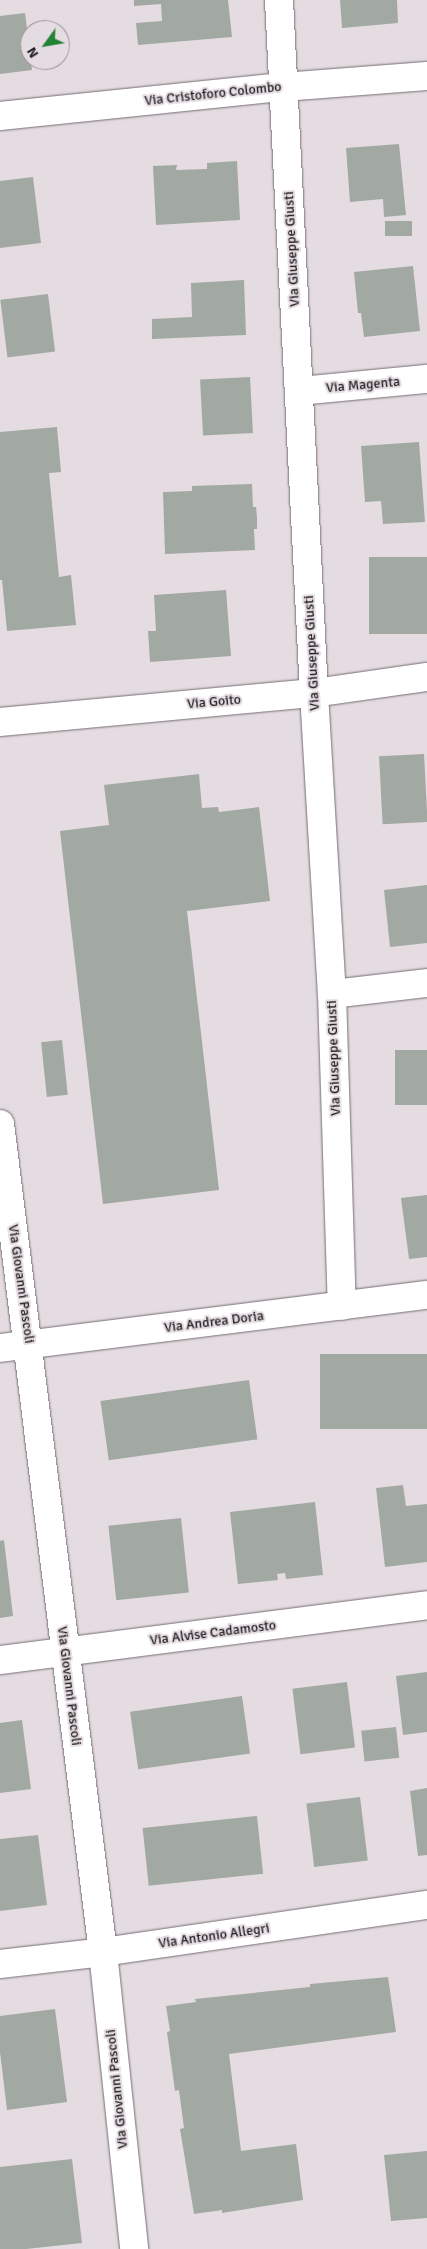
<!DOCTYPE html>
<html>
<head>
<meta charset="utf-8">
<style>
  body { margin:0 }
  #map { position:relative; width:427px; height:2249px; overflow:hidden; background:#e5dce2; font-family:Signika,sans-serif }
  div>[style] { position:absolute }
  .building>* { inset:0; background:#a2a9a2; transform-origin:0 0 }
  .roads { filter:drop-shadow(0 0 1px #756d73) drop-shadow(0 0 1px #756d73) }
  .minor>* { height:28px; margin:-14px; padding:0 14px; transform-origin:14px; border-radius:14px; background:#fff }
  span { translate:-50% -50%; white-space:nowrap; text-align:center; line-height:1.15; -webkit-text-stroke:4px #e5dce2; paint-order:stroke }
  .street-label { font-size:14px; color:#221f21 }
  .north { position:absolute; left:20px; top:20px; width:50px; height:50px; box-sizing:border-box; background:#e5dce2; border:1px solid #979095; border-radius:50%; rotate:238deg; font-size:14px; font-weight:700; line-height:20px; text-align:center; color:#221f21 }
  .north::after { content:''; display:block; margin:auto; width:18px; height:22px; background:#238335; clip-path:polygon(50% 0,100% 100%,50% 72%,0 100%) }
</style>
</head>
<body>
<div id="map">
  <div class="building">
    <i style="clip-path:polygon(134px 0,228px 0,232px 37px,138px 45px,136px 23px,162px 21px,161px 4px,134px 6px)"></i>
    <i style="clip-path:polygon(340px 0,397px 0,398px 23px,342px 28px)"></i>
    <i style="clip-path:polygon(25px 13px,32px 70px,0 74px,0 16px)"></i>
    <i style="clip-path:polygon(399px 144px,406px 215px,384px 217px,383px 199px,350px 202px,346px 148px)"></i>
    <i style="clip-path:polygon(237px 161px,240px 220px,156px 225px,153px 166px,177px 165px,176px 170px,207px 169px,207px 163px)"></i>
    <i style="clip-path:polygon(33px 177px,41px 243px,0 248px,0 181px)"></i>
    <i style="left:412px;top:221px;width:15px;height:27px;rotate:90deg"></i>
    <i style="clip-path:polygon(413px 266px,420px 331px,364px 337px,361px 313px,358px 313px,354px 272px)"></i>
    <i style="clip-path:polygon(244px 280px,246px 335px,152px 339px,152px 319px,192px 317px,191px 283px)"></i>
    <i style="left:48px;top:294px;width:58px;height:48px;rotate:83deg"></i>
    <i style="left:250px;top:377px;width:56px;height:50px;rotate:87deg"></i>
    <i style="clip-path:polygon(57px 427px,61px 472px,49px 473px,59px 577px,71px 575px,76px 625px,7px 631px,2px 580px,0 580px,0 432px)"></i>
    <i style="clip-path:polygon(419px 442px,425px 522px,383px 524px,381px 501px,365px 502px,361px 446px)"></i>
    <i style="clip-path:polygon(252px 484px,253px 507px,256px 507px,257px 517px,257px 529px,254px 529px,255px 550px,165px 554px,163px 492px,192px 491px,192px 486px)"></i>
    <i style="left:427px;top:557px;width:77px;height:58px;rotate:90deg"></i>
    <i style="clip-path:polygon(226px 590px,231px 656px,150px 662px,148px 631px,156px 631px,154px 595px)"></i>
    <i style="left:424px;top:754px;width:68px;height:45px;rotate:87deg"></i>
    <i style="clip-path:polygon(199px 774px,202px 808px,218px 807px,219px 812px,259px 807px,270px 901px,187px 911px,219px 1190px,103px 1204px,60px 831px,109px 825px,104px 785px)"></i>
    <i style="clip-path:polygon(427px 885px,427px 943px,390px 947px,384px 890px)"></i>
    <i style="left:62px;top:1040px;width:55px;height:21px;rotate:84deg"></i>
    <i style="left:427px;top:1050px;width:55px;height:32px;rotate:90deg"></i>
    <i style="clip-path:polygon(427px 1195px,427px 1257px,409px 1259px,401px 1198px)"></i>
    <i style="left:427px;top:1354px;width:75px;height:107px;rotate:90deg"></i>
    <i style="left:249px;top:1380px;width:60px;height:150px;rotate:82deg"></i>
    <i style="clip-path:polygon(403px 1485px,406px 1506px,427px 1504px,427px 1562px,385px 1567px,376px 1488px)"></i>
    <i style="clip-path:polygon(315px 1502px,323px 1575px,286px 1579px,285px 1573px,277px 1574px,278px 1580px,238px 1584px,230px 1512px)"></i>
    <i style="left:181px;top:1518px;width:75px;height:73px;rotate:84deg"></i>
    <i style="clip-path:polygon(4px 1540px,13px 1616px,0 1618px,0 1541px)"></i>
    <i style="clip-path:polygon(427px 1672px,427px 1732px,403px 1735px,396px 1676px)"></i>
    <i style="left:347px;top:1682px;width:66px;height:55px;rotate:83deg"></i>
    <i style="left:242px;top:1696px;width:58px;height:113px;rotate:82deg"></i>
    <i style="clip-path:polygon(22px 1720px,31px 1789px,0 1793px,0 1723px)"></i>
    <i style="left:396px;top:1727px;width:31px;height:35px;rotate:84deg"></i>
    <i style="clip-path:polygon(427px 1788px,427px 1855px,418px 1856px,410px 1791px)"></i>
    <i style="left:360px;top:1797px;width:64px;height:54px;rotate:83deg"></i>
    <i style="left:257px;top:1816px;width:58px;height:115px;rotate:84deg"></i>
    <i style="clip-path:polygon(38px 1835px,47px 1905px,0 1911px,0 1839px)"></i>
    <i style="clip-path:polygon(388px 1977px,396px 2032px,229px 2054px,241px 2151px,296px 2144px,303px 2200px,222px 2213px,222px 2210px,194px 2214px,180px 2129px,184px 2128px,179px 2090px,175px 2091px,167px 2032px,170px 2031px,166px 2006px,196px 2002px,195px 1999px,310px 1987px,310px 1984px)"></i>
    <i style="clip-path:polygon(55px 2009px,67px 2102px,7px 2110px,0 2052px,0 2016px)"></i>
    <i style="clip-path:polygon(427px 2151px,427px 2218px,391px 2221px,384px 2155px)"></i>
    <i style="clip-path:polygon(72px 2159px,82px 2243px,26px 2249px,0 2249px,0 2167px)"></i>
  </div>
  <div class="roads">
    <div class="minor">
      <i style="left:279px;top:0;width:694px;rotate:87.11deg"></i>
      <i style="left:314px;top:693px;width:302px;rotate:86.6deg"></i>
      <i style="left:332px;top:994px;width:312px;rotate:88.2deg"></i>
      <i style="left:0;top:116px;width:284px;rotate:-5.9deg"></i>
      <i style="left:283px;top:87px;width:144px;rotate:-4.4deg"></i>
      <i style="left:299px;top:391px;width:129px;rotate:-5.4deg"></i>
      <i style="left:0;top:722px;width:315px;rotate:-5.3deg"></i>
      <i style="left:314px;top:693px;width:114px;rotate:-8.1deg"></i>
      <i style="left:332px;top:994px;width:96px;rotate:-6.6deg"></i>
      <i style="left:0;top:1124px;width:834px;rotate:82.91deg"></i>
      <i style="left:103px;top:1952px;width:299px;rotate:84deg"></i>
      <i style="left:0;top:1348px;width:430px;rotate:-7.1deg"></i>
      <i style="left:0;top:1660px;width:431px;rotate:-7.3deg"></i>
      <i style="left:0;top:1964px;width:104px;rotate:-6.6deg"></i>
      <i style="left:103px;top:1952px;width:327px;rotate:-8.3deg"></i>
    </div>
  </div>
  <div class="street-label">
    <span style="left:213px;top:94px;rotate:-6deg">Via Cristoforo Colombo</span>
    <span style="left:292px;top:249px;rotate:-93deg">Via Giuseppe Giusti</span>
    <span style="left:363px;top:385px;rotate:-5deg">Via Magenta</span>
    <span style="left:312px;top:653px;rotate:-93deg">Via Giuseppe Giusti</span>
    <span style="left:214px;top:702px;rotate:-5deg">Via Goito</span>
    <span style="left:334px;top:1058px;rotate:-92deg">Via Giuseppe Giusti</span>
    <span style="left:21px;top:1284px;rotate:82deg">Via Giovanni Pascoli</span>
    <span style="left:214px;top:1322px;rotate:-7deg">Via Andrea Doria</span>
    <span style="left:213px;top:1633px;rotate:-7deg">Via Alvise Cadamosto</span>
    <span style="left:69px;top:1686px;rotate:83deg">Via Giovanni Pascoli</span>
    <span style="left:214px;top:1936px;rotate:-8deg">Via Antonio Allegri</span>
    <span style="left:117px;top:2089px;rotate:-96deg">Via Giovanni Pascoli</span>
  </div>
  <div class="north">N</div>
</div>
</body>
</html>
